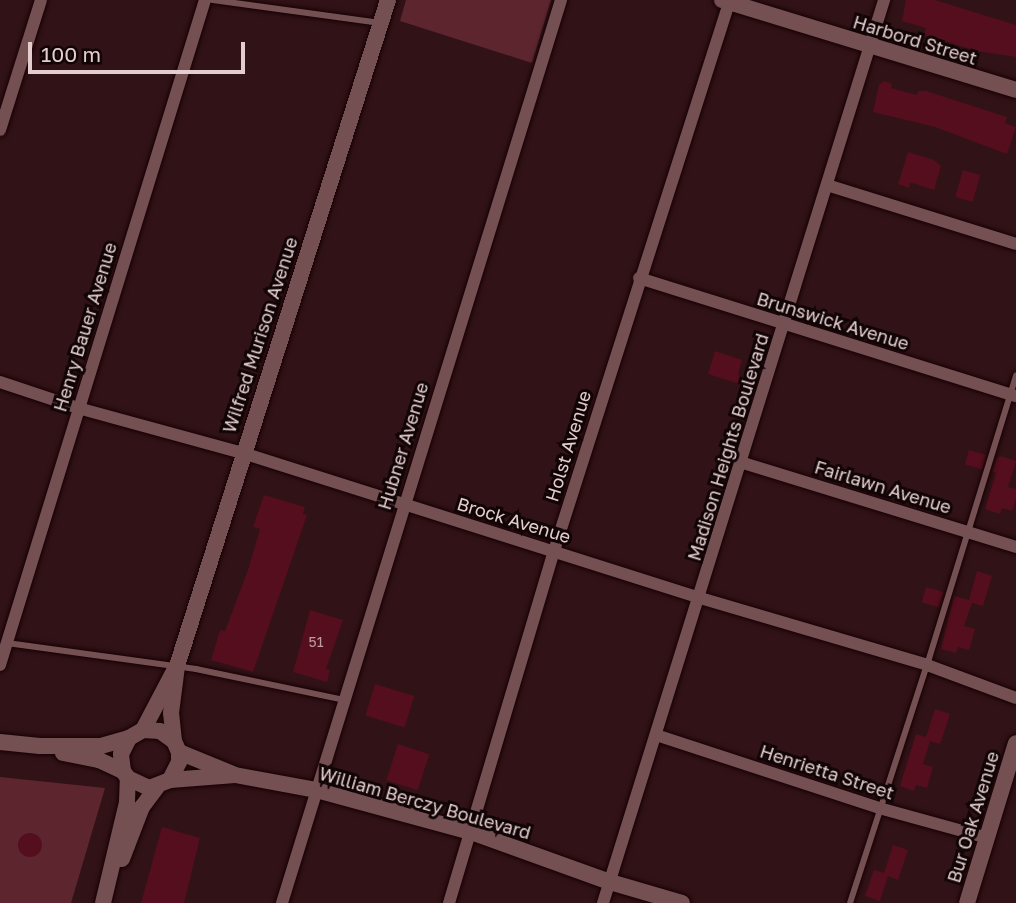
<!DOCTYPE html>
<html>
<head>
<meta charset="utf-8">
<style>
  body { margin:0 }
  #map { position:relative; width:1016px; height:903px; overflow:hidden; background:#311217; font-family:"Golos Text",sans-serif }
  div>[style] { position:absolute }
  .green>* { inset:0; background:#5d262e }
  .building>* { inset:0; background:#540e1e; transform-origin:0 0 }
  .round { border-radius:50% }
  .roads { filter:drop-shadow(0 0 2px #170003) drop-shadow(0 0 2px #170003) }
  .service>* { height:6px; margin:-3px; padding:0 3px; transform-origin:3px; border-radius:3px; background:#755053 }
  .minor>* { height:12px; margin:-6px; padding:0 6px; transform-origin:6px; border-radius:6px; background:#755053 }
  .tertiary>* { height:16px; margin:-8px; padding:0 8px; transform-origin:8px; border-radius:8px; background:#755053 }
  span { translate:-50% -50%; white-space:nowrap; text-align:center; line-height:1.15; -webkit-text-stroke:6px #100405; paint-order:stroke }
  .number-label { font-size:14px; color:#bf9da2 }
  .number-label span { -webkit-text-stroke-width:0 }
  .street-label { font-size:18px; color:#e3cdce }
  .scale { position:absolute; left:28px; top:42px; width:217px; height:32px; box-sizing:border-box; border:4px solid #e3cdce; border-top:0; padding-left:9px; font-size:21px; line-height:24px; white-space:nowrap; color:#e3cdce; -webkit-text-stroke:5px #100405; paint-order:stroke }
</style>
</head>
<body>
<div id="map">
  <div class="green">
    <i style="clip-path:polygon(406px 0,551px 0,532px 63px,400px 21px)"></i>
    <i style="clip-path:polygon(0 777px,105px 788px,71px 903px,0 903px)"></i>
  </div>
  <div class="building">
    <i style="clip-path:polygon(906px 0,935px 0,1016px 25px,1016px 57px,977px 51px,924px 35px,926px 28px,902px 21px)"></i>
    <i style="clip-path:polygon(884px 81px,892px 84px,891px 88px,917px 95px,918px 91px,926px 91px,1007px 117px,1005px 123px,1016px 127px,1007px 154px,935px 127px,873px 112px,879px 85px)"></i>
    <i style="clip-path:polygon(908px 152px,934px 160px,941px 166px,934px 190px,916px 184px,910px 183px,909px 188px,898px 184px)"></i>
    <i style="left:963px;top:170px;width:18px;height:28px;rotate:16deg"></i>
    <i style="clip-path:polygon(715px 351px,742px 360px,738px 374px,746px 386px,708px 374px)"></i>
    <i style="left:969px;top:450px;width:18px;height:15px;rotate:16deg"></i>
    <i style="clip-path:polygon(1001px 456px,1016px 461px,1008px 487px,1016px 489px,1016px 499px,1012px 511px,1002px 508px,1000px 514px,985px 509px,996px 473px,992px 472px,997px 458px)"></i>
    <i style="clip-path:polygon(264px 495px,305px 507px,303px 514px,307px 515px,253px 672px,211px 660px,220px 630px,225px 631px,248px 570px,260px 529px,253px 527px)"></i>
    <i style="clip-path:polygon(977px 571px,992px 576px,983px 606px,972px 603px,964px 626px,975px 629px,969px 650px,958px 647px,956px 653px,941px 649px,954px 596px,969px 600px)"></i>
    <i style="left:926px;top:587px;width:18px;height:16px;rotate:16deg"></i>
    <i style="clip-path:polygon(310px 610px,343px 620px,326px 669px,330px 670px,327px 682px,293px 672px)"></i>
    <i style="left:375px;top:684px;width:41px;height:33px;rotate:17deg"></i>
    <i style="clip-path:polygon(935px 709px,950px 714px,940px 744px,930px 741px,923px 764px,933px 767px,927px 788px,916px 785px,914px 791px,900px 786px,916px 734px,926px 737px)"></i>
    <i style="left:398px;top:744px;width:33px;height:38px;rotate:18deg"></i>
    <i style="clip-path:polygon(162px 827px,200px 838px,184px 903px,141px 903px)"></i>
    <i class="round" style="left:18px;top:833px;width:24px;height:24px"></i>
    <i style="clip-path:polygon(893px 845px,908px 850px,898px 880px,888px 876px,880px 901px,865px 896px,874px 870px,884px 873px)"></i>
  </div>
  <div class="roads">
    <div class="service">
      <i style="left:212px;top:0;width:169px;rotate:7.8deg"></i>
      <i style="left:7px;top:643px;width:191px;rotate:7.8deg"></i>
      <i style="left:196px;top:669px;width:151px;rotate:11.8deg"></i>
      <i style="left:850px;top:903px;width:250px;rotate:-72.1deg"></i>
      <i style="left:927px;top:665px;width:303px;rotate:-72.9deg"></i>
    </div>
    <div class="minor">
      <i style="left:0;top:130px;width:136px;rotate:-72.5deg"></i>
      <i style="left:827px;top:185px;width:198px;rotate:17.3deg"></i>
      <i style="left:639px;top:278px;width:395px;rotate:17.4deg"></i>
      <i style="left:0;top:382px;width:82px;rotate:18.4deg"></i>
      <i style="left:78px;top:408px;width:171px;rotate:15.3deg"></i>
      <i style="left:243px;top:453px;width:479px;rotate:17.6deg"></i>
      <i style="left:700px;top:598px;width:237px;rotate:16.4deg"></i>
      <i style="left:927px;top:665px;width:95px;rotate:20.3deg"></i>
      <i style="left:740px;top:462px;width:289px;rotate:17.1deg"></i>
      <i style="left:0;top:665px;width:696px;rotate:-72.87deg"></i>
      <i style="left:656px;top:735px;width:235px;rotate:18.1deg"></i>
      <i style="left:879px;top:808px;width:113px;rotate:15.4deg"></i>
      <i style="left:282px;top:903px;width:945px;rotate:-72.83deg"></i>
      <i style="left:449px;top:903px;width:367px;rotate:-73.4deg"></i>
      <i style="left:554px;top:551px;width:578px;rotate:-72.29deg"></i>
      <i style="left:603px;top:903px;width:946px;rotate:-72.71deg"></i>
    </div>
    <div class="tertiary">
      <i style="left:722px;top:0;width:307px;rotate:17deg"></i>
      <i style="left:143px;top:730px;width:67px;rotate:-62.3deg"></i>
      <i style="left:174px;top:741px;width:28px;rotate:-96deg"></i>
      <i style="left:171px;top:713px;width:47px;rotate:-82.7deg"></i>
      <i style="left:177px;top:666px;width:699px;rotate:-72.42deg"></i>
      <i style="left:0;top:742px;width:40px;rotate:5.7deg"></i>
      <i style="left:40px;top:746px;width:61px"></i>
      <i style="left:101px;top:746px;width:29px;rotate:-16deg"></i>
      <i style="left:129px;top:738px;width:16px;rotate:-30deg"></i>
      <i style="left:143px;top:730px;width:17px;rotate:3deg"></i>
      <i style="left:160px;top:731px;width:17px;rotate:36deg"></i>
      <i style="left:174px;top:741px;width:12px;rotate:66deg"></i>
      <i style="left:179px;top:752px;width:10px;rotate:90deg"></i>
      <i style="left:179px;top:762px;width:20px;rotate:117deg"></i>
      <i style="left:170px;top:780px;width:22px;rotate:159deg"></i>
      <i style="left:149px;top:788px;width:23px;rotate:-155deg"></i>
      <i style="left:128px;top:778px;width:9px;rotate:-126deg"></i>
      <i style="left:123px;top:771px;width:17px;rotate:-97deg"></i>
      <i style="left:121px;top:754px;width:18px;rotate:-63deg"></i>
      <i style="left:179px;top:752px;width:58px;rotate:22.2deg"></i>
      <i style="left:63px;top:753px;width:37px;rotate:11deg"></i>
      <i style="left:99px;top:760px;width:26px;rotate:25deg"></i>
      <i style="left:170px;top:780px;width:65px;rotate:-4.4deg"></i>
      <i style="left:235px;top:775px;width:82px;rotate:10.5deg"></i>
      <i style="left:316px;top:790px;width:161px;rotate:15.2deg"></i>
      <i style="left:471px;top:832px;width:148px;rotate:19.8deg"></i>
      <i style="left:610px;top:882px;width:75px;rotate:16.3deg"></i>
      <i style="left:122px;top:859px;width:56px;rotate:-69deg"></i>
      <i style="left:142px;top:807px;width:25px;rotate:-53deg"></i>
      <i style="left:103px;top:903px;width:104px;rotate:-76.6deg"></i>
      <i style="left:127px;top:802px;width:24px;rotate:-88deg"></i>
      <i style="left:967px;top:903px;width:167px;rotate:-73deg"></i>
    </div>
  </div>
  <div class="number-label">
    <span style="left:316px;top:642px">51</span>
  </div>
  <div class="street-label">
    <span style="left:915px;top:40px;rotate:17deg">Harbord Street</span>
    <span style="left:833px;top:321px;rotate:17deg">Brunswick Avenue</span>
    <span style="left:85px;top:327px;rotate:-73deg">Henry Bauer Avenue</span>
    <span style="left:260px;top:335px;rotate:-72deg">Wilfred Murison Avenue</span>
    <span style="left:403px;top:446px;rotate:-73deg">Hubner Avenue</span>
    <span style="left:568px;top:446px;rotate:-73deg">Holst Avenue</span>
    <span style="left:728px;top:447px;rotate:-73deg">Madison Heights Boulevard</span>
    <span style="left:883px;top:487px;rotate:17deg">Fairlawn Avenue</span>
    <span style="left:514px;top:520px;rotate:17deg">Brock Avenue</span>
    <span style="left:827px;top:772px;rotate:18deg">Henrietta Street</span>
    <span style="left:425px;top:803px;rotate:16deg">William Berczy Boulevard</span>
    <span style="left:973px;top:817px;rotate:-73deg">Bur Oak Avenue</span>
  </div>
  <div class="scale">100 m</div>
</div>
</body>
</html>
